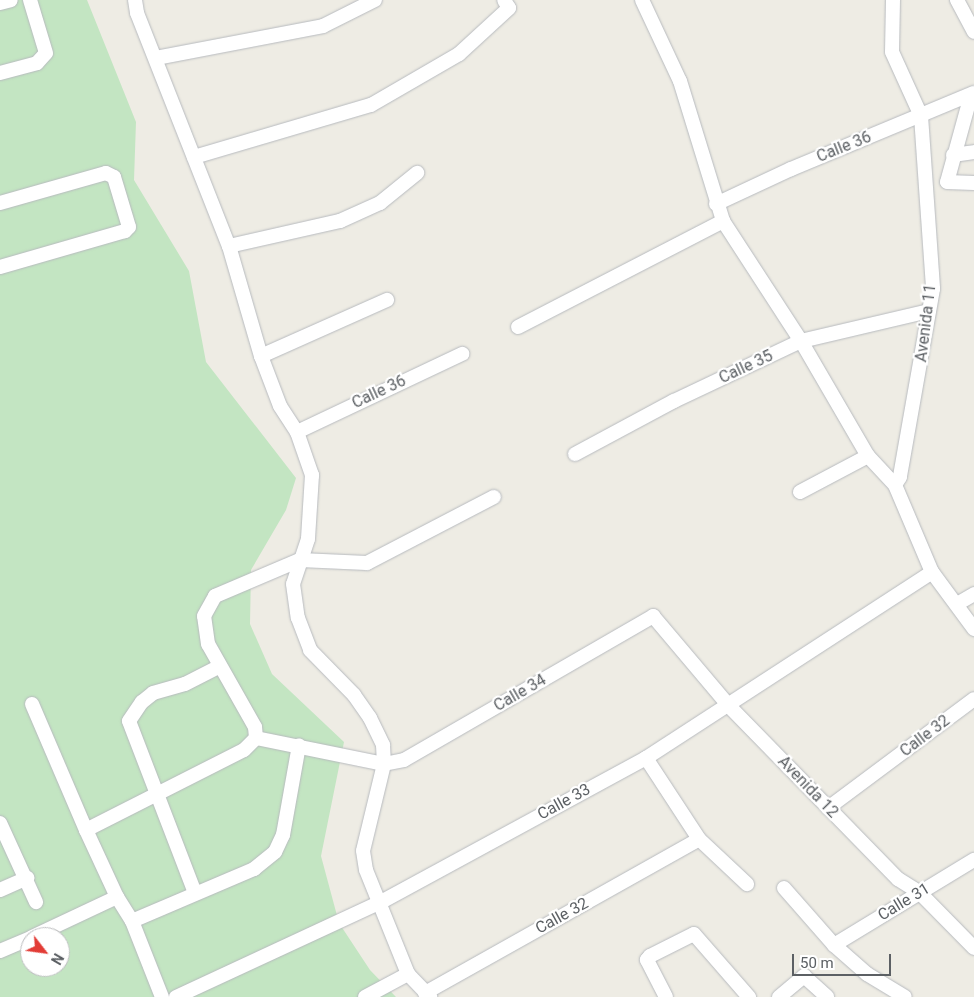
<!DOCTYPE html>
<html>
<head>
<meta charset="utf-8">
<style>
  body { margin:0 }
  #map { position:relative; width:974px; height:997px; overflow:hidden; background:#eeece4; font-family:Roboto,sans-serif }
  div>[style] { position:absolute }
  .green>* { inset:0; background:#c3e5c2 }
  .roads { filter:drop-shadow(0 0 1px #b7babe) drop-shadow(0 0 1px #b7babe) }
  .minor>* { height:14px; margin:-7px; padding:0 7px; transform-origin:7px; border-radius:7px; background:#fff }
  span { translate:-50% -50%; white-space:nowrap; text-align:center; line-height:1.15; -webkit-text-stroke:4.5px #fff; paint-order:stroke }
  .street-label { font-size:16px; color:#5c6064 }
  .north { position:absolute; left:20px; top:927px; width:50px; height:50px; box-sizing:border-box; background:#fff; border:1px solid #bebfc1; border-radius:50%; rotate:120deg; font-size:14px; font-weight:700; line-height:20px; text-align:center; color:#5c6064 }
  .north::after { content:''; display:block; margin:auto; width:18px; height:22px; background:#e23c36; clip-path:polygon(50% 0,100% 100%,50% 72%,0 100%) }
  .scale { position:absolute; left:792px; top:954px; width:99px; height:22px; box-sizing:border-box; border:2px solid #5c6064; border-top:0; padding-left:6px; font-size:15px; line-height:18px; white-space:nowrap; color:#5c6064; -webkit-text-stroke:4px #fff; paint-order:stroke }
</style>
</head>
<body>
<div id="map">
  <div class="green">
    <i style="clip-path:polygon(evenodd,0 0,87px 0,136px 122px,134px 180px,189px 271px,206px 362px,296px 478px,286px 510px,251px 570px,250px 624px,272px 674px,344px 742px,321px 856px,339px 923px,370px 970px,396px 997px,0 997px,0 0,30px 937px,60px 937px,60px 967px,30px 967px,30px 937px)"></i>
  </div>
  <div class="roads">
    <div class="minor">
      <i style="left:135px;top:0;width:13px;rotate:81deg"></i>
      <i style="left:137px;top:13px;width:251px;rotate:68.5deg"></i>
      <i style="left:229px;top:246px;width:115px;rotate:73.8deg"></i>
      <i style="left:261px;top:356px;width:53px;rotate:69.2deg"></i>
      <i style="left:280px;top:406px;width:31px;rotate:57deg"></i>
      <i style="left:297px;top:432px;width:46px;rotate:70.8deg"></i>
      <i style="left:312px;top:475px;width:64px;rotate:93.6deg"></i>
      <i style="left:308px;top:539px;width:47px;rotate:108.4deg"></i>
      <i style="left:293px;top:584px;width:34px;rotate:82deg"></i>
      <i style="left:298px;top:618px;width:34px;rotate:69deg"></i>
      <i style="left:310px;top:650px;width:63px;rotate:45.6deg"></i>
      <i style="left:354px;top:695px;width:28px;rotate:55deg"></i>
      <i style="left:370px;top:718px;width:30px;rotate:64deg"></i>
      <i style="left:383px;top:745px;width:19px;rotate:87deg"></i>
      <i style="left:384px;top:764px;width:89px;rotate:103.6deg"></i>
      <i style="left:363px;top:851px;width:19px;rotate:81deg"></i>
      <i style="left:366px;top:870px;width:112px;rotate:68deg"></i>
      <i style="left:408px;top:974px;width:32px;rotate:46deg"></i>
      <i style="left:642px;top:0;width:89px;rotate:64.9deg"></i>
      <i style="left:680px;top:81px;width:146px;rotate:72.9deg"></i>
      <i style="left:723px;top:221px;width:143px;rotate:57deg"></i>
      <i style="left:801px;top:341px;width:133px;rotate:59.8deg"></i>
      <i style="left:868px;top:456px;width:40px;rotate:47deg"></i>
      <i style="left:893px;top:0;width:52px;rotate:91.1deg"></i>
      <i style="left:892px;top:52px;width:70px;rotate:65.6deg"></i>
      <i style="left:921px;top:116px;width:173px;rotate:86deg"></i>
      <i style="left:933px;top:289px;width:191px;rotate:100deg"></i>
      <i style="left:900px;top:477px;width:9px;rotate:122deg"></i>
      <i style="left:895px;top:485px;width:95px;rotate:67deg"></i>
      <i style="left:932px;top:572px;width:71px;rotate:53.6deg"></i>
      <i style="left:957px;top:0;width:36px;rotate:62deg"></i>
      <i style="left:0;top:3px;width:11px;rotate:-15deg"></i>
      <i style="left:156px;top:58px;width:170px;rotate:-10.8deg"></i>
      <i style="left:323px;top:26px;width:58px;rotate:-26.6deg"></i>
      <i style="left:0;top:73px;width:38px;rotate:-15deg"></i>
      <i style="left:37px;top:63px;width:13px;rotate:-48deg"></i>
      <i style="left:46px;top:53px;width:55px;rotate:-106.8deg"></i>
      <i style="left:971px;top:95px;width:90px;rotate:105.4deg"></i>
      <i style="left:947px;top:182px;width:27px;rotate:2deg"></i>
      <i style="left:953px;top:155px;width:21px;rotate:-8deg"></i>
      <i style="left:194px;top:157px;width:184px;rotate:-16.4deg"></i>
      <i style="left:371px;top:105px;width:102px;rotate:-30.1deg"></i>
      <i style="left:459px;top:54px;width:68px;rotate:-42.6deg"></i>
      <i style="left:509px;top:8px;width:9px;rotate:-122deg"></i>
      <i style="left:0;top:203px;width:110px;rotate:-15.8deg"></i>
      <i style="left:106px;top:173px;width:9px;rotate:27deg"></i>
      <i style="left:114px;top:177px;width:52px;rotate:73.3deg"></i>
      <i style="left:129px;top:227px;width:6px;rotate:135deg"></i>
      <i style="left:125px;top:231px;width:130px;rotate:163.9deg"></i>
      <i style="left:716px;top:204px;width:83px;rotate:-25deg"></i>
      <i style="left:791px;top:169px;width:198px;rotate:-22.6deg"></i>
      <i style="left:229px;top:246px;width:114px;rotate:-12.7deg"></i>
      <i style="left:340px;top:221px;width:44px;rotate:-24.2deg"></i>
      <i style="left:380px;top:203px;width:48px;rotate:-39deg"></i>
      <i style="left:518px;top:327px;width:231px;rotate:-27.3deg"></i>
      <i style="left:261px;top:356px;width:138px;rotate:-24deg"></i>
      <i style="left:297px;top:432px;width:183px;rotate:-25.3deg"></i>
      <i style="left:575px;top:454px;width:112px;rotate:-28.2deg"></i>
      <i style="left:674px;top:401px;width:140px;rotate:-25.3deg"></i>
      <i style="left:801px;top:341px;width:131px;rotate:-13.2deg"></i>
      <i style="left:800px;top:492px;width:77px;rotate:-27.9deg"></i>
      <i style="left:957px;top:604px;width:20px;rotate:-30deg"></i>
      <i style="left:32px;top:704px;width:137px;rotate:66.8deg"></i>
      <i style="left:86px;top:830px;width:74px;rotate:65.2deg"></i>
      <i style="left:117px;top:897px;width:28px;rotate:58deg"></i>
      <i style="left:132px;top:921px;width:82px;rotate:68.5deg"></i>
      <i style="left:256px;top:738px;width:131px;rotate:11.5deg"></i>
      <i style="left:384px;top:764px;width:20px;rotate:-11deg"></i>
      <i style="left:404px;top:760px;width:288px;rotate:-30deg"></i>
      <i style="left:653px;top:616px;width:118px;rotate:49.8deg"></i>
      <i style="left:729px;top:706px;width:242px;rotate:45.7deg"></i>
      <i style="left:898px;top:879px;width:26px;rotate:32deg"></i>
      <i style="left:920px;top:893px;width:77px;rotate:45.5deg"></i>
      <i style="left:256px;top:738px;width:11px;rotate:-95deg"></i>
      <i style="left:255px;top:727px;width:95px;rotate:-119.5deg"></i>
      <i style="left:208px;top:644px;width:28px;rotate:-98deg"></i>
      <i style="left:204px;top:616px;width:23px;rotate:-61deg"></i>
      <i style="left:215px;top:596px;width:92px;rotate:-23deg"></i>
      <i style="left:300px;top:560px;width:67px;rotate:2.6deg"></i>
      <i style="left:367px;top:563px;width:143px;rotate:-27.5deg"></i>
      <i style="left:646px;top:758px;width:97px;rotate:56.8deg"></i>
      <i style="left:699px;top:839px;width:66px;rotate:43.2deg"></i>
      <i style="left:828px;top:808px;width:182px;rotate:-36.7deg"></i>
      <i style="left:0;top:823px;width:87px;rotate:65.5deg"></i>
      <i style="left:86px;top:830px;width:177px;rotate:-26.9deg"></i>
      <i style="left:244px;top:750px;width:17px;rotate:-45deg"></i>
      <i style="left:784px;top:888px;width:76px;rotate:48.7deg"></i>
      <i style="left:834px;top:945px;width:44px;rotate:41.3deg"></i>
      <i style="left:867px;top:974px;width:44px;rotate:31.2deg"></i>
      <i style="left:0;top:890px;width:30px;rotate:-24deg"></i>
      <i style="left:195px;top:893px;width:184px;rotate:-111deg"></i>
      <i style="left:129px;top:721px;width:23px;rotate:-56deg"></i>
      <i style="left:142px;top:702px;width:14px;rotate:-39deg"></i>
      <i style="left:153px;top:693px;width:33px;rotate:-16deg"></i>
      <i style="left:185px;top:684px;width:39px;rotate:-27deg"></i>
      <i style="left:132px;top:921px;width:133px;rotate:-23.1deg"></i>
      <i style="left:254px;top:869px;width:27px;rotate:-39deg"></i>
      <i style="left:275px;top:852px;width:19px;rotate:-65deg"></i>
      <i style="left:283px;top:835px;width:91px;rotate:-79.9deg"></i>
      <i style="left:32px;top:937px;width:94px;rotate:-25.2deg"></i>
      <i style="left:834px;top:945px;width:164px;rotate:-31.3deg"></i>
      <i style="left:0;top:951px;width:33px;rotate:-23deg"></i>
      <i style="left:425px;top:993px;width:314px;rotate:-29.3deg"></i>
      <i style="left:176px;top:997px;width:226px;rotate:-24.9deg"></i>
      <i style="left:381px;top:902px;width:302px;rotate:-28.5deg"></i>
      <i style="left:646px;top:758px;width:341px;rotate:-33deg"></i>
      <i style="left:365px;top:997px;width:49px;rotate:-28.1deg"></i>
      <i style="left:666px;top:997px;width:42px;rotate:-117.2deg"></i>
      <i style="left:647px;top:960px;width:5px;rotate:-53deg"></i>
      <i style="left:650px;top:956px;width:49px;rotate:-26.6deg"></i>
      <i style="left:694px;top:934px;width:84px;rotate:48.9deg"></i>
      <i style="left:779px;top:997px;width:33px;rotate:-40deg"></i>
      <i style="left:804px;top:976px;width:31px;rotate:42deg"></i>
    </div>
  </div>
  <div class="street-label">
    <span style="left:844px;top:147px;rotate:-22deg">Calle 36</span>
    <span style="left:926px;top:323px;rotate:-83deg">Avenida 11</span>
    <span style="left:746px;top:367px;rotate:-25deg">Calle 35</span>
    <span style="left:379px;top:392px;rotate:-25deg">Calle 36</span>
    <span style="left:520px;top:693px;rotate:-30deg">Calle 34</span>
    <span style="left:925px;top:736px;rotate:-37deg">Calle 32</span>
    <span style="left:808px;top:787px;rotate:46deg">Avenida 12</span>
    <span style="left:564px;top:802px;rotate:-29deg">Calle 33</span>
    <span style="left:904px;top:902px;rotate:-31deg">Calle 31</span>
    <span style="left:562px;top:916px;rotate:-29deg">Calle 32</span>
  </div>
  <div class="north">N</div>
  <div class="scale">50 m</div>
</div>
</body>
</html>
